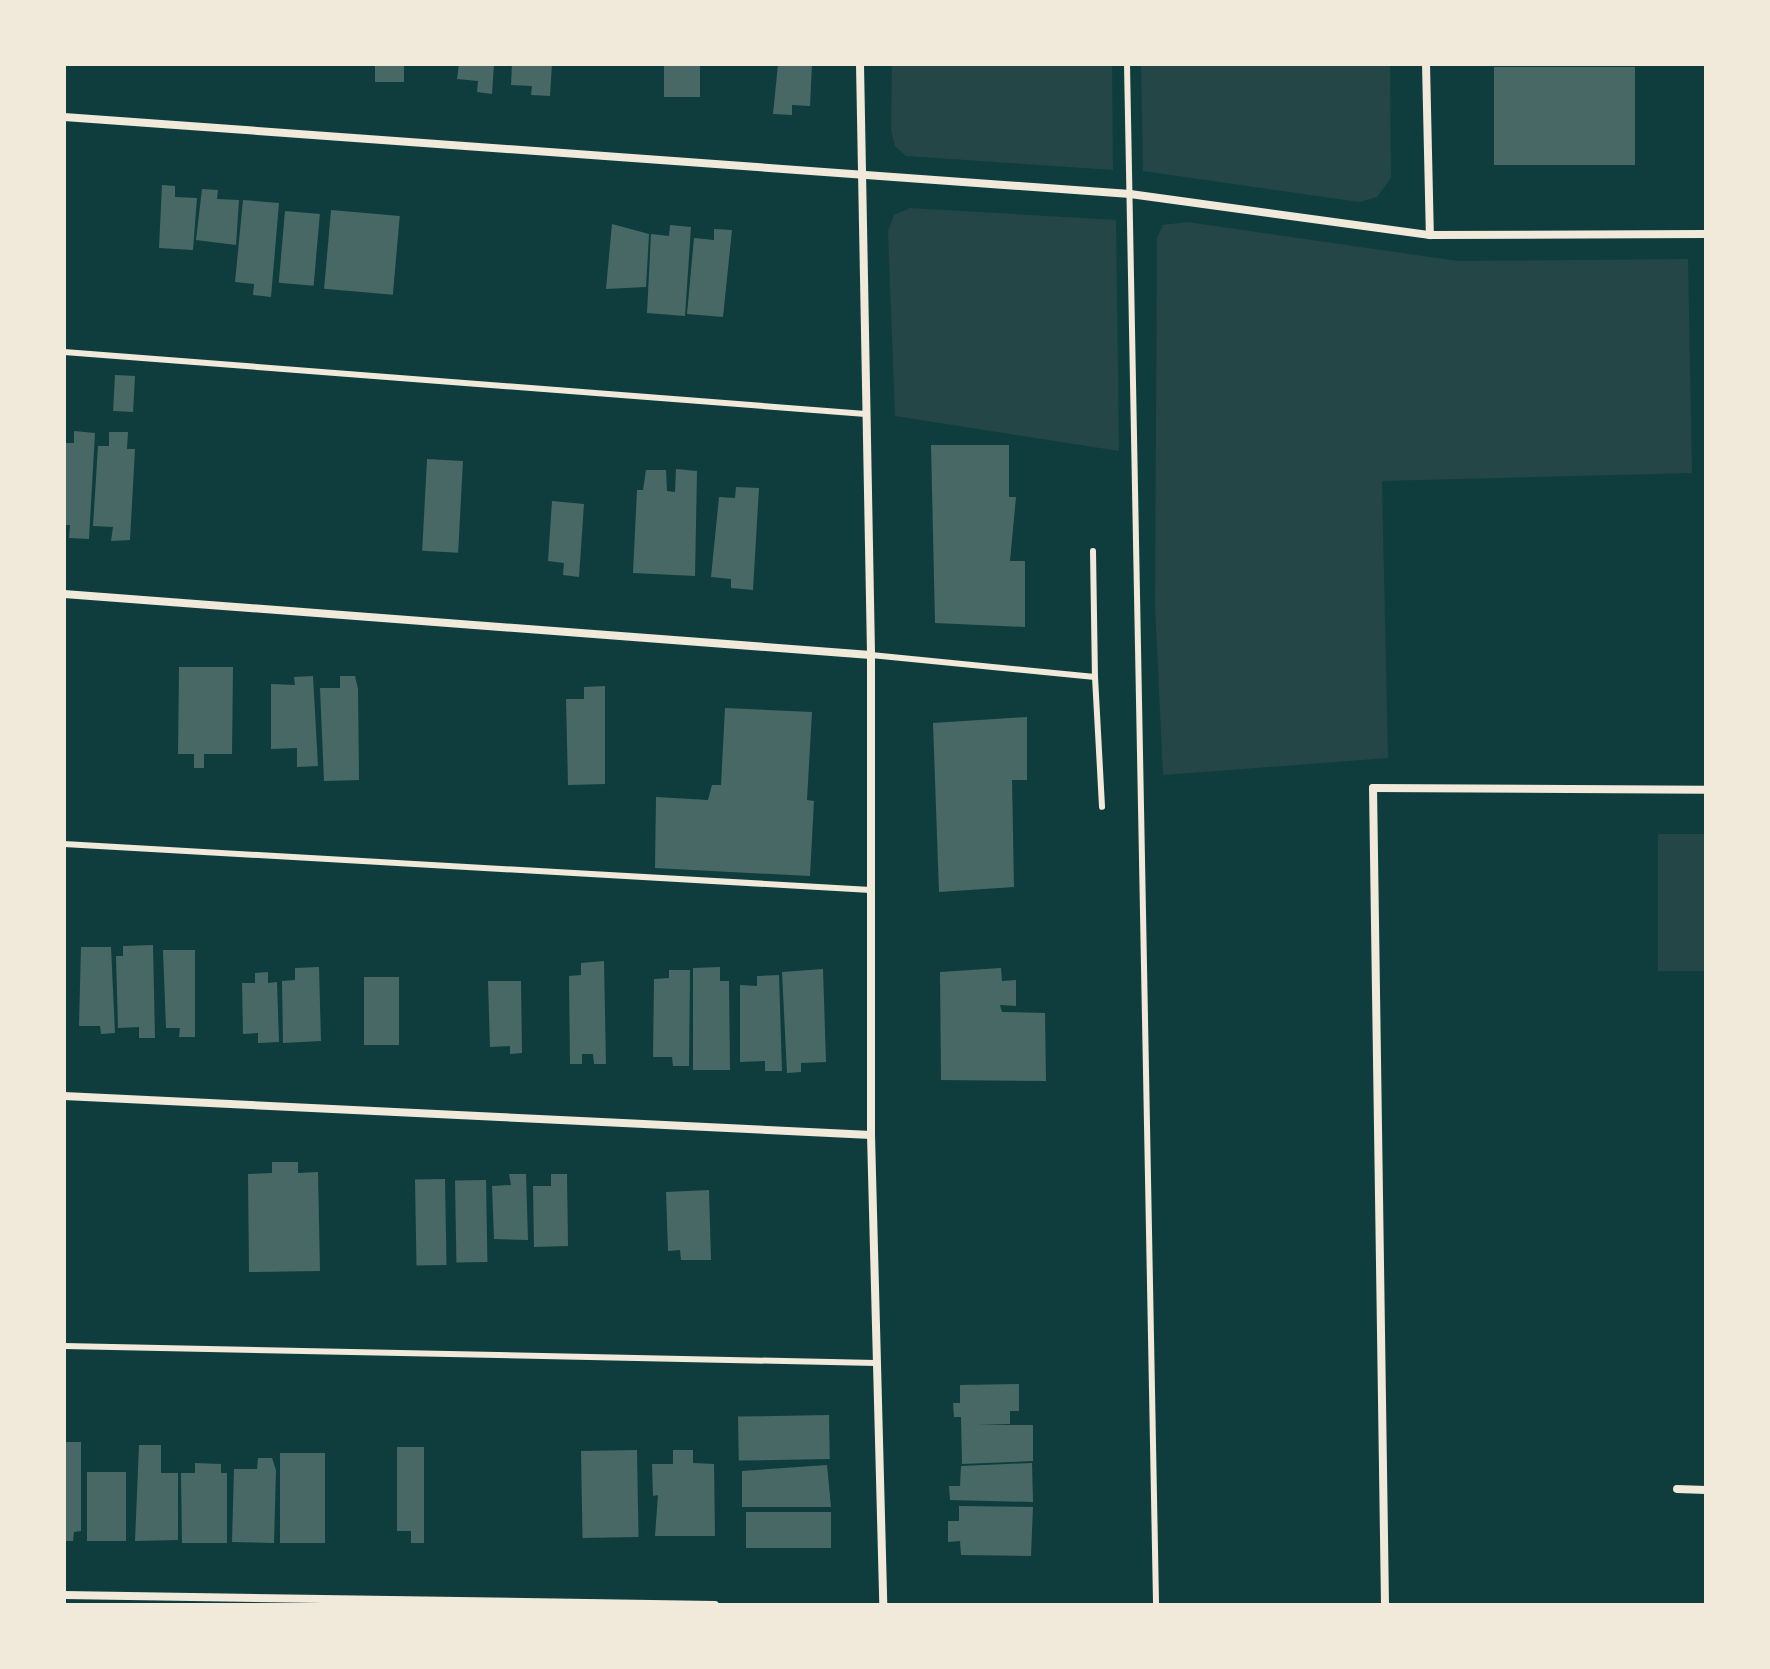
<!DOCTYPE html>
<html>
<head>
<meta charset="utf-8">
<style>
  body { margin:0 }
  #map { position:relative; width:1770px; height:1669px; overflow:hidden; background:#0f3d3e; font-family:Jost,sans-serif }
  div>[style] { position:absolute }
  .green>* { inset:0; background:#244646; transform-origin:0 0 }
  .building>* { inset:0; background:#486865; transform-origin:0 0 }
  .service>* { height:6px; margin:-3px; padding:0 3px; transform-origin:3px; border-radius:3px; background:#f1e9da }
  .minor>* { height:8px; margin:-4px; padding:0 4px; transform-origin:4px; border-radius:4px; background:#f1e9da }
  span { translate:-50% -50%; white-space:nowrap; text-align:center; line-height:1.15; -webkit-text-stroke:7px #f1e9da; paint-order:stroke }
  .frame { position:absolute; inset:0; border:66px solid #f1e9da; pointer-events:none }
</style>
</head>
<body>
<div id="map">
  <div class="green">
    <i style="clip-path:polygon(892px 64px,1112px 64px,1113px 170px,906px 156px,895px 146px,891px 130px)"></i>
    <i style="clip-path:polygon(1141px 64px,1390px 64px,1391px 178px,1377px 197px,1359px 202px,1143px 171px)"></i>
    <i style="clip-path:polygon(910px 208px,1116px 220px,1119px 451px,895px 416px,888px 231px,894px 215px)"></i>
    <i style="clip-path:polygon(1187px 222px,1458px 261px,1688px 259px,1692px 473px,1382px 481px,1388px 758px,1163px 775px,1155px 606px,1157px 238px,1163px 225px)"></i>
    <i style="left:1706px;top:834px;width:137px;height:48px;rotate:90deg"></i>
  </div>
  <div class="building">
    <i style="left:375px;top:64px;width:29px;height:18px"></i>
    <i style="clip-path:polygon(459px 64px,494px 64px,492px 94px,477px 92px,478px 81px,457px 79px)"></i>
    <i style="clip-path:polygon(512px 64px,552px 64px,550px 96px,531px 95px,532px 86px,511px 85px)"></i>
    <i style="left:664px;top:64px;width:36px;height:33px"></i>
    <i style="clip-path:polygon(778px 64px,812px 64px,810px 106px,792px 105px,792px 115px,773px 114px)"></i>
    <i style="left:1494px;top:67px;width:141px;height:98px"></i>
    <i style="clip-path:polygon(162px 185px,175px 186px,175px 197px,197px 198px,193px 250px,159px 248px)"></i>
    <i style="clip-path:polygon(202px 189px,218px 190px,217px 199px,239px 200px,236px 245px,196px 240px)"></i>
    <i style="clip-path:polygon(243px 200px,279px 203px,271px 297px,253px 295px,254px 284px,235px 282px)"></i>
    <i style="left:331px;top:210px;width:69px;height:79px;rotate:5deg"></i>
    <i style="left:285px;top:211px;width:35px;height:72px;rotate:5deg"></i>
    <i style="clip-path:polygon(612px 224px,649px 234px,646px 287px,606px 289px)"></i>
    <i style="clip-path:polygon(670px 225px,691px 227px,685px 316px,647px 313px,651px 234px,669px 236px)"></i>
    <i style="clip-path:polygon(714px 229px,732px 230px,723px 317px,687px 314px,694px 238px,714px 240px)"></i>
    <i style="left:115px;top:375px;width:20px;height:36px;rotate:3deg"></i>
    <i style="clip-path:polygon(74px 431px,95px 433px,89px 539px,69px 538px,70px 525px,64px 525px,64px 443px,74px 443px)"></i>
    <i style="clip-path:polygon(109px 432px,128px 432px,127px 449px,135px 449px,130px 540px,111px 541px,113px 527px,93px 526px,98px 446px,109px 446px)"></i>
    <i style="clip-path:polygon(931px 445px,1009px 445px,1009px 497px,1016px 497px,1010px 561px,1025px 561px,1025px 627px,935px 623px)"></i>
    <i style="left:427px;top:459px;width:36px;height:92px;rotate:3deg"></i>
    <i style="clip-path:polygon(676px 469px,697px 471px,695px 576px,633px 573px,637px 490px,643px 490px,646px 470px,666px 470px,667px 491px,675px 492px)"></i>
    <i style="clip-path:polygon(736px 487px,759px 488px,753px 590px,731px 588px,731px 579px,711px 577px,719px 497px,735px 498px)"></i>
    <i style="clip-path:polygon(552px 501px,584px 504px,579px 577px,563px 575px,564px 563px,548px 561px)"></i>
    <i style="clip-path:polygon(179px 667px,233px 667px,232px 754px,204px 754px,204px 768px,194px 768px,194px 754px,178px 754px)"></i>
    <i style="clip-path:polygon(313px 676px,318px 766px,297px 767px,297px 748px,271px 749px,271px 684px,295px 685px,294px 677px)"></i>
    <i style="clip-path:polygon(340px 676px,355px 676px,358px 689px,359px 780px,324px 781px,320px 688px,340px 688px)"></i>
    <i style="clip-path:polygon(605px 686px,605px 784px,568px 785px,566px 699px,584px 699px,584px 687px)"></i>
    <i style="clip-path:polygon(725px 708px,812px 712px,807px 800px,814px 801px,810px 876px,655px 868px,656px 797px,708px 800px,712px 785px,721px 785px)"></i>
    <i style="clip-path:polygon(1027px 717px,1027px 780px,1012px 780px,1014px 887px,939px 892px,933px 723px)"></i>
    <i style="clip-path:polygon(153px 945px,155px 1038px,139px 1038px,139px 1027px,118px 1028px,116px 956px,123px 956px,123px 946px)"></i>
    <i style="clip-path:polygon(81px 947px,111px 947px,115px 1033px,101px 1034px,100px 1026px,79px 1026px)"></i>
    <i style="clip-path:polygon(163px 950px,195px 950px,195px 1037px,179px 1037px,180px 1028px,166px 1028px)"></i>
    <i style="clip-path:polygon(604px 961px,606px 1064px,594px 1064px,593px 1054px,582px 1054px,582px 1064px,570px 1064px,569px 976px,581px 975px,581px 963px)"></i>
    <i style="clip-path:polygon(319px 967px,321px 1041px,283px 1043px,282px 981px,295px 980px,295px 968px)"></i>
    <i style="clip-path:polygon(720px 967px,720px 981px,729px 981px,730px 1070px,693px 1070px,693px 968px)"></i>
    <i style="clip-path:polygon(1001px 968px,1002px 981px,1016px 980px,1016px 1006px,1000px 1005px,1002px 1012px,1045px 1013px,1046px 1081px,941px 1080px,940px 972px)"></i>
    <i style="clip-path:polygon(823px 969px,826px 1062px,801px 1063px,801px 1072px,787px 1073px,782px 972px)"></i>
    <i style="clip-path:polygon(669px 970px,690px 970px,689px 1066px,673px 1066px,672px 1057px,653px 1057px,654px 979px,669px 978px)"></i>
    <i style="clip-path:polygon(268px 972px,268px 983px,277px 982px,279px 1042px,258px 1043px,258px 1033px,243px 1034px,242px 983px,255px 983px,255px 973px)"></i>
    <i style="clip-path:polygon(779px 975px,782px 1071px,765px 1071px,765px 1061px,740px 1062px,740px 985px,757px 986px,757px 976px)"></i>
    <i style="left:364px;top:977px;width:35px;height:68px"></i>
    <i style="clip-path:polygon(488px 981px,521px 981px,522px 1053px,510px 1054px,510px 1046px,490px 1047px)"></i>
    <i style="clip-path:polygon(272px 1162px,298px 1162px,298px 1173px,318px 1172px,320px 1271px,249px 1272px,248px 1174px,272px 1173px)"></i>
    <i style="clip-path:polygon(509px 1174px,526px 1174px,528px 1240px,494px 1239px,492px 1186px,511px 1185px)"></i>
    <i style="clip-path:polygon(551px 1174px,567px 1174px,568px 1246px,534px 1247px,533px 1186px,551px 1186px)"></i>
    <i style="left:445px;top:1179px;width:86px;height:30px;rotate:89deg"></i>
    <i style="left:486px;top:1180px;width:82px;height:31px;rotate:89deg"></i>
    <i style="clip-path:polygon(709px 1190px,711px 1260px,681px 1260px,680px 1250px,668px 1251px,666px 1192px)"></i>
    <i style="clip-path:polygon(1019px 1384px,1019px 1411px,1010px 1411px,1010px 1424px,976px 1425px,1033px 1425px,1033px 1461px,962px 1464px,961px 1417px,954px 1417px,953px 1403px,960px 1403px,960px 1385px)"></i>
    <i style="left:829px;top:1415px;width:44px;height:91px;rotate:89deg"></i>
    <i style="clip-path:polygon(64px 1442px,81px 1442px,81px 1531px,74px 1532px,73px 1541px,64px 1541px)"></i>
    <i style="clip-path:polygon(139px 1445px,161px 1445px,161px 1473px,178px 1473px,178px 1540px,135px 1541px)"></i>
    <i style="clip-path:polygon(397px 1447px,424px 1447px,424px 1543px,411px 1543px,411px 1531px,397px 1531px)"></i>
    <i style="left:637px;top:1450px;width:87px;height:56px;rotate:89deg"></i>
    <i style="clip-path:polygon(673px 1450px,693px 1450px,693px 1463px,714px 1464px,715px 1536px,655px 1536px,658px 1495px,653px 1496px,652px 1464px,673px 1464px)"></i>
    <i style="left:280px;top:1453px;width:45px;height:90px"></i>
    <i style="clip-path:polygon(258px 1458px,272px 1458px,276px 1470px,274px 1543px,232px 1542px,234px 1469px,257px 1469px)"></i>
    <i style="clip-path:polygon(195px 1463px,221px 1464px,221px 1473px,227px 1473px,227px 1543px,182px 1543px,181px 1473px,195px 1473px)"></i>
    <i style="clip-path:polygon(1032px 1463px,1033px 1502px,950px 1500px,949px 1486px,960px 1486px,961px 1466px)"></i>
    <i style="clip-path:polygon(827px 1465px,831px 1507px,742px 1507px,742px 1471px)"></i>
    <i style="left:126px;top:1472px;width:69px;height:39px;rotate:90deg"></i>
    <i style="clip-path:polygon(959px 1506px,1033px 1507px,1031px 1556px,961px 1555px,960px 1541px,948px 1542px,948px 1521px,959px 1521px)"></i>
    <i style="left:746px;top:1512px;width:85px;height:36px"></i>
  </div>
  <div class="service">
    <i style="left:1127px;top:64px;width:1541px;rotate:88.92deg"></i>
    <i style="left:64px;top:352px;width:804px;rotate:4.42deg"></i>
    <i style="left:1093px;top:551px;width:126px;rotate:89.1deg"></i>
    <i style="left:871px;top:655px;width:225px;rotate:5.6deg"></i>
    <i style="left:1095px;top:677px;width:130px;rotate:86.9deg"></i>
    <i style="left:64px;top:844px;width:808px;rotate:3.26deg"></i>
    <i style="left:64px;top:1346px;width:812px;rotate:1.2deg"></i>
  </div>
  <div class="minor">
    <i style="left:860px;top:64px;width:591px;rotate:88.93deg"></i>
    <i style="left:871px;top:655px;width:480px;rotate:90deg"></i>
    <i style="left:871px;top:1135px;width:470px;rotate:88.5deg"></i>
    <i style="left:1426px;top:64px;width:171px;rotate:88.7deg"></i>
    <i style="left:64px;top:117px;width:1069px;rotate:4.13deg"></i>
    <i style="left:1130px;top:194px;width:303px;rotate:7.8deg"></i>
    <i style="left:1430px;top:235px;width:276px;rotate:-0.2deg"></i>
    <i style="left:64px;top:594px;width:809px;rotate:4.32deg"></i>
    <i style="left:64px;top:1096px;width:808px;rotate:2.77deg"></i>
    <i style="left:1677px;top:1489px;width:29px;rotate:2deg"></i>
    <i style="left:64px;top:1595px;width:651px;rotate:0.88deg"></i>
    <i style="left:1385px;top:1605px;width:817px;rotate:-90.84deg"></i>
    <i style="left:1373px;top:788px;width:333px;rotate:0.3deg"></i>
  </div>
  <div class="frame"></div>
</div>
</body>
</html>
